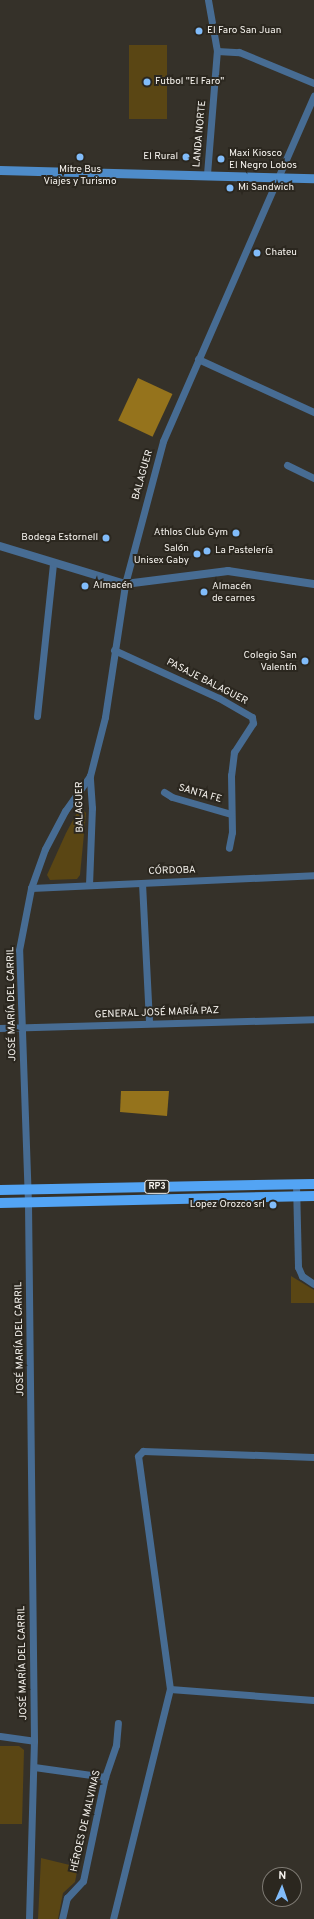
<!DOCTYPE html>
<html>
<head>
<meta charset="utf-8">
<style>
  body { margin:0 }
  #map { position:relative; width:314px; height:1919px; overflow:hidden; background:#353129; font-family:Overpass,sans-serif }
  div>[style] { position:absolute }
  .green>* { inset:0; background:#5a4614; transform-origin:0 0 }
  .water>* { inset:0; background:#95731c; transform-origin:0 0 }
  .minor>* { height:7px; margin:-3.5px; padding:0 3.5px; transform-origin:3.5px; border-radius:3.5px; background:#476c93 }
  .tertiary>* { height:8px; margin:-4px; padding:0 4px; transform-origin:4px; border-radius:4px; background:#476c93 }
  .secondary>* { height:9px; margin:-4.5px; padding:0 4.5px; transform-origin:4.5px; border-radius:4.5px; background:#4e8cca }
  .primary>* { height:10px; margin:-5px; padding:0 5px; transform-origin:5px; border-radius:5px; background:#53a4f4 }
  .dots>* { width:11px; height:11px; translate:-50% -50%; box-sizing:border-box; border:2px solid #2b271f; border-radius:50% }
  span { translate:-50% -50%; white-space:nowrap; text-align:center; line-height:1.15; -webkit-text-stroke:4px #2b271f; paint-order:stroke }
  .shield-label span { padding:1px 3px; background:#2b271f; border:1px solid; border-radius:3px; -webkit-text-stroke-width:0 }
  .shield-label { font-size:9px; color:#f7f4ef; font-weight:700 }
  .poi-label { font-size:10px; color:#f7f4ef }
  .left { translate:0 -50%; text-align:left }
  .right { translate:-100% -50%; text-align:right }
  .street-label { font-size:10px; color:#f7f4ef }
  .north { position:absolute; left:262px; top:1867px; width:40px; height:40px; box-sizing:border-box; background:#2b271f; border:1px solid #7d7972; border-radius:50%; rotate:2deg; font-size:11px; font-weight:700; line-height:16px; text-align:center; color:#f7f4ef }
  .north::after { content:''; display:block; margin:auto; width:14px; height:18px; background:#81bcfa; clip-path:polygon(50% 0,100% 100%,50% 72%,0 100%) }
</style>
</head>
<body>
<div id="map">
  <div class="green">
    <i style="left:129px;top:45px;width:38px;height:74px"></i>
    <i style="clip-path:polygon(83px 810px,86px 813px,80px 875px,77px 879px,50px 880px,47px 875px,66px 833px,78px 811px)"></i>
    <i style="clip-path:polygon(291px 1276px,314px 1290px,314px 1303px,291px 1303px)"></i>
    <i style="clip-path:polygon(0 1746px,19px 1746px,24px 1750px,22px 1824px,0 1824px)"></i>
    <i style="clip-path:polygon(41px 1858px,78px 1867px,75px 1882px,63px 1893px,58px 1919px,38px 1919px)"></i>
  </div>
  <div class="water">
    <i style="left:138px;top:378px;width:38px;height:47px;rotate:25deg"></i>
    <i style="clip-path:polygon(121px 1091px,169px 1091px,167px 1116px,120px 1112px)"></i>
  </div>
  <div class="minor">
    <i style="left:217px;top:51px;width:22px;rotate:3deg"></i>
    <i style="left:239px;top:52px;width:81px;rotate:22.5deg"></i>
    <i style="left:207px;top:174px;width:123px;rotate:-85.4deg"></i>
    <i style="left:217px;top:51px;width:52px;rotate:-100deg"></i>
    <i style="left:198px;top:359px;width:128px;rotate:24.6deg"></i>
    <i style="left:287px;top:465px;width:30px;rotate:26deg"></i>
    <i style="left:114px;top:650px;width:115px;rotate:24.6deg"></i>
    <i style="left:219px;top:698px;width:38px;rotate:30deg"></i>
    <i style="left:252px;top:717px;width:6px;rotate:81deg"></i>
    <i style="left:253px;top:723px;width:35px;rotate:123deg"></i>
    <i style="left:234px;top:752px;width:23px;rotate:97deg"></i>
    <i style="left:231px;top:775px;width:57px;rotate:89deg"></i>
    <i style="left:232px;top:832px;width:16px;rotate:101deg"></i>
    <i style="left:37px;top:716px;width:154px;rotate:-84deg"></i>
    <i style="left:164px;top:792px;width:9px;rotate:32deg"></i>
    <i style="left:172px;top:797px;width:61px;rotate:16.1deg"></i>
    <i style="left:142px;top:883px;width:139px;rotate:87.1deg"></i>
    <i style="left:89px;top:885px;width:77px;rotate:-87.8deg"></i>
    <i style="left:92px;top:808px;width:32px;rotate:-94deg"></i>
    <i style="left:90px;top:776px;width:61px;rotate:-75.7deg"></i>
    <i style="left:105px;top:717px;width:134px;rotate:-81.4deg"></i>
    <i style="left:125px;top:584px;width:148px;rotate:-75.1deg"></i>
    <i style="left:163px;top:441px;width:377px;rotate:-66.4deg"></i>
    <i style="left:31px;top:888px;width:283px;rotate:-2.6deg"></i>
    <i style="left:0;top:1028px;width:314px;rotate:-1.6deg"></i>
    <i style="left:296px;top:1184px;width:83px;rotate:88.6deg"></i>
    <i style="left:298px;top:1267px;width:10px;rotate:66deg"></i>
    <i style="left:302px;top:1276px;width:14px;rotate:34deg"></i>
    <i style="left:170px;top:1689px;width:144px;rotate:4.4deg"></i>
    <i style="left:0;top:1736px;width:34px;rotate:8deg"></i>
    <i style="left:34px;top:1767px;width:72px;rotate:8deg"></i>
    <i style="left:29px;top:1919px;width:178px;rotate:-88.4deg"></i>
    <i style="left:34px;top:1741px;width:538px;rotate:-90.64deg"></i>
    <i style="left:28px;top:1203px;width:253px;rotate:-92deg"></i>
    <i style="left:19px;top:950px;width:63px;rotate:-79deg"></i>
    <i style="left:31px;top:888px;width:41px;rotate:-70.3deg"></i>
    <i style="left:45px;top:849px;width:43px;rotate:-62.2deg"></i>
    <i style="left:65px;top:811px;width:43px;rotate:-54.5deg"></i>
    <i style="left:62px;top:1919px;width:22px;rotate:-77deg"></i>
    <i style="left:67px;top:1898px;width:23px;rotate:-47deg"></i>
    <i style="left:83px;top:1881px;width:106px;rotate:-78.1deg"></i>
    <i style="left:105px;top:1777px;width:34px;rotate:-71deg"></i>
    <i style="left:116px;top:1745px;width:22px;rotate:-85deg"></i>
    <i style="left:113px;top:1919px;width:237px;rotate:-76.1deg"></i>
    <i style="left:170px;top:1689px;width:235px;rotate:-97.8deg"></i>
    <i style="left:138px;top:1456px;width:7px;rotate:-45deg"></i>
    <i style="left:143px;top:1451px;width:171px;rotate:2deg"></i>
  </div>
  <div class="tertiary">
    <i style="left:0;top:546px;width:131px;rotate:16.9deg"></i>
    <i style="left:125px;top:584px;width:104px;rotate:-7.2deg"></i>
    <i style="left:228px;top:571px;width:87px;rotate:8.6deg"></i>
  </div>
  <div class="secondary">
    <i style="left:0;top:170px;width:314px;rotate:1.5deg"></i>
  </div>
  <div class="primary">
    <i style="left:0;top:1190px;width:314px;rotate:-1.1deg"></i>
    <i style="left:0;top:1203px;width:314px;rotate:-1.3deg"></i>
  </div>
  <div class="dots">
    <i style="left:199px;top:31px;background:#81bcfa"></i>
    <i style="left:147px;top:82px;background:#81bcfa"></i>
    <i style="left:80px;top:157px;background:#81bcfa"></i>
    <i style="left:186px;top:157px;background:#81bcfa"></i>
    <i style="left:221px;top:159px;background:#81bcfa"></i>
    <i style="left:230px;top:188px;background:#81bcfa"></i>
    <i style="left:257px;top:253px;background:#81bcfa"></i>
    <i style="left:236px;top:533px;background:#81bcfa"></i>
    <i style="left:106px;top:538px;background:#81bcfa"></i>
    <i style="left:207px;top:551px;background:#81bcfa"></i>
    <i style="left:197px;top:554px;background:#81bcfa"></i>
    <i style="left:85px;top:586px;background:#81bcfa"></i>
    <i style="left:204px;top:592px;background:#81bcfa"></i>
    <i style="left:305px;top:661px;background:#81bcfa"></i>
    <i style="left:273px;top:1205px;background:#81bcfa"></i>
  </div>
  <div class="shield-label">
    <span style="left:157px;top:1187px">RP3</span>
  </div>
  <div class="poi-label">
    <span class="left" style="left:207px;top:31px">El Faro San Juan</span>
    <span class="left" style="left:155px;top:82px">Futbol "El Faro"</span>
    <span class="left" style="left:229px;top:159px">Maxi Kiosco<br>El Negro Lobos</span>
    <span class="right" style="left:178px;top:157px">El Rural</span>
    <span style="left:80px;top:175px">Mitre Bus<br>Viajes y Turismo</span>
    <span class="left" style="left:238px;top:188px">Mi Sandwich</span>
    <span class="left" style="left:265px;top:253px">Chateu</span>
    <span class="right" style="left:228px;top:533px">Athlos Club Gym</span>
    <span class="right" style="left:98px;top:538px">Bodega Estornell</span>
    <span class="right" style="left:189px;top:554px">Salón<br>Unisex Gaby</span>
    <span class="left" style="left:215px;top:551px">La Pastelería</span>
    <span class="left" style="left:93px;top:586px">Almacén</span>
    <span class="left" style="left:212px;top:592px">Almacén<br>de carnes</span>
    <span class="right" style="left:297px;top:661px">Colegio San<br>Valentín</span>
    <span class="right" style="left:265px;top:1205px">Lopez Orozco srl</span>
  </div>
  <div class="street-label">
    <span style="left:200px;top:134px;rotate:-85deg">LANDA NORTE</span>
    <span style="left:143px;top:475px;rotate:-74deg">BALAGUER</span>
    <span style="left:207px;top:682px;rotate:27deg">PASAJE BALAGUER</span>
    <span style="left:200px;top:794px;rotate:16deg">SANTA FE</span>
    <span style="left:80px;top:807px;rotate:-91deg">BALAGUER</span>
    <span style="left:172px;top:871px;rotate:-2deg">CÓRDOBA</span>
    <span style="left:12px;top:1004px;rotate:-91deg">JOSÉ MARÍA DEL CARRIL</span>
    <span style="left:157px;top:1013px;rotate:-2deg">GENERAL JOSÉ MARÍA PAZ</span>
    <span style="left:20px;top:1339px;rotate:-91deg">JOSÉ MARÍA DEL CARRIL</span>
    <span style="left:23px;top:1663px;rotate:-91deg">JOSÉ MARÍA DEL CARRIL</span>
    <span style="left:86px;top:1821px;rotate:-77deg">HÉROES DE MALVINAS</span>
  </div>
  <div class="north">N</div>
</div>
</body>
</html>
